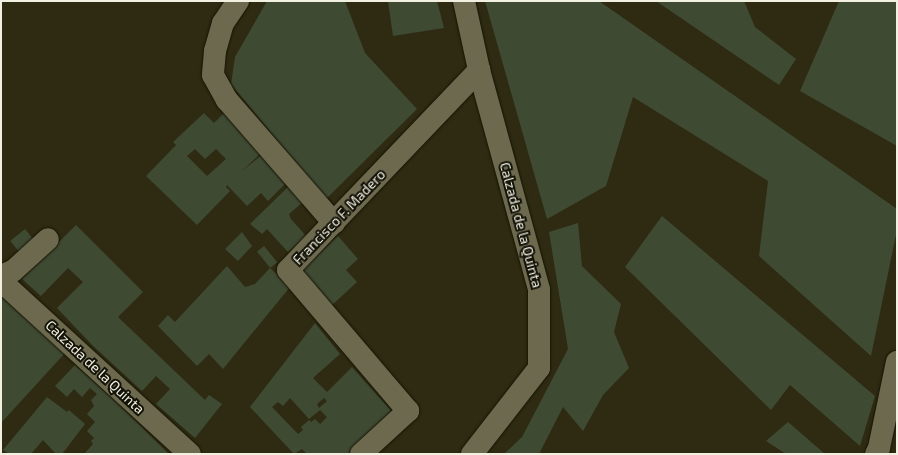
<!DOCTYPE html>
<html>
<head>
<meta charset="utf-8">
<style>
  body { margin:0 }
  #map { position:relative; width:898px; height:455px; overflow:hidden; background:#2e2b12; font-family:"Exo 2",sans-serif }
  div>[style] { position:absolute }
  .building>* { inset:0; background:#3f4a33; transform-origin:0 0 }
  .roads { filter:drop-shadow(0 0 1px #161300) drop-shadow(0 0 1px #161300) }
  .minor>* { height:22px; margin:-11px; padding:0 11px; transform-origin:11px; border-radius:11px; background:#6c694e }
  span { translate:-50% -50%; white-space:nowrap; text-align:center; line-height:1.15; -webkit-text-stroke:4px #141308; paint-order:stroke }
  .street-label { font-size:14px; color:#f1f0e1 }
  .frame { position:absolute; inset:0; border:2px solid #f1f0e1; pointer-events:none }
</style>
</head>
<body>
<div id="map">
  <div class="building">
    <i style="clip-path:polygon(267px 1px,345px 1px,365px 53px,417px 109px,326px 199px,231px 84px,235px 57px)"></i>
    <i style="clip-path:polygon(388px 1px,437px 1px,444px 28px,393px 36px)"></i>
    <i style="clip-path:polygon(485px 1px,599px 1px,897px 209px,897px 230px,871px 356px,759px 256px,768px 181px,633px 97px,606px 186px,547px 219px)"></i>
    <i style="clip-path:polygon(656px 1px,744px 1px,755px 27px,796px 59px,779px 85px)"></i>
    <i style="clip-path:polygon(839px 1px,897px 1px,897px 146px,800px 91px)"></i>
    <i style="clip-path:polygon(evenodd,227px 110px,262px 152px,242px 171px,263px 154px,281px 174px,279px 177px,285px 184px,268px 201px,261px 193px,247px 206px,227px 185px,226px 187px,230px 191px,197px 225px,146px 176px,176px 145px,173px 142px,204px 113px,214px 123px,227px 110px,195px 149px,205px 159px,216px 149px,226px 159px,207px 176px,187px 156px,195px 149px)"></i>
    <i style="clip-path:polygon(289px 186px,303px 202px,289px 214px,291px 219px,306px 236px,288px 252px,267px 229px,262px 234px,250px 224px)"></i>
    <i style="clip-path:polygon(662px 216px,875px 396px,860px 446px,790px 385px,771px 410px,625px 267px)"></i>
    <i style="clip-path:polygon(578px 223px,582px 266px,621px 304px,614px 332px,629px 368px,603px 395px,583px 431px,563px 407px,539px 454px,504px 454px,522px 437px,568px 349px,549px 232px)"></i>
    <i style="clip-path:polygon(76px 225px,143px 292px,118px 317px,205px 400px,209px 395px,222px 404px,195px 438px,156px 404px,170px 389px,156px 376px,142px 391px,93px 346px,57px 308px,83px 282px,68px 268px,41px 296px,22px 279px)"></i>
    <i style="left:25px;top:229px;width:13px;height:19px;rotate:51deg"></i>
    <i style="clip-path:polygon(242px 232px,252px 246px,238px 261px,225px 249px)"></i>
    <i style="clip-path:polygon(338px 236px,358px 259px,346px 270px,357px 282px,331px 306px,301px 271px)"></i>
    <i style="left:264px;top:246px;width:21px;height:9px;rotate:51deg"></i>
    <i style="clip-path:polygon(227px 266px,245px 287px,255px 284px,270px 268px,290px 287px,223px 369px,209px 354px,197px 366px,158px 326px,168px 315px,175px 322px)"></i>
    <i style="clip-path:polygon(4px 296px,66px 352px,1px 423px,1px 299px)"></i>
    <i style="clip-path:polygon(evenodd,315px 323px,340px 354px,313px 378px,327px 392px,352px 367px,394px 414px,348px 454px,307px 454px,302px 449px,294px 454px,250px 407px,315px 323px,290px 398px,309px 419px,320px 410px,327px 417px,320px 424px,315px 419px,311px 422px,309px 420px,301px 427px,303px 430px,298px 434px,272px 407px,278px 402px,283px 406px,290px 398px,315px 323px,324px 398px,327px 401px,319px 408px,317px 404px,324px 398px)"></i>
    <i style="clip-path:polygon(75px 365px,115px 401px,169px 454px,84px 454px,93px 444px,91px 441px,94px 438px,87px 431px,95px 422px,87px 414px,94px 406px,91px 400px,97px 394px,90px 388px,82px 397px,74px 389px,67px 397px,55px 386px)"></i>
    <i style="clip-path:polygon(47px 397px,67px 412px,69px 410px,85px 424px,62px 454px,56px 454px,43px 440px,31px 454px,9px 454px,3px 450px)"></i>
    <i style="clip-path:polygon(788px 422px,825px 454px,786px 454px,766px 441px)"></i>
  </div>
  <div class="roads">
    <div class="minor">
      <i style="left:238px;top:1px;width:27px;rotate:124deg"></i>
      <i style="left:223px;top:23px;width:29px;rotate:106deg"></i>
      <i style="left:215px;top:51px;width:24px;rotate:95deg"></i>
      <i style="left:213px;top:75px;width:29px;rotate:61deg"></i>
      <i style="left:227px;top:100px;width:163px;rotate:49deg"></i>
      <i style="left:464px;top:1px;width:71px;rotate:77.7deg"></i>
      <i style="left:479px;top:70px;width:228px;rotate:74.7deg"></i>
      <i style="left:539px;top:290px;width:78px;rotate:90deg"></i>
      <i style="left:539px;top:368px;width:109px;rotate:127.9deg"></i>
      <i style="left:1px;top:276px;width:13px;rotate:-23deg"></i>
      <i style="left:13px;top:271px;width:47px;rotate:-42.4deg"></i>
      <i style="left:1px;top:281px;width:256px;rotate:42.5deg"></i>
      <i style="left:361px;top:454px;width:64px;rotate:-42.5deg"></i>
      <i style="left:408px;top:411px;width:185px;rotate:-130.4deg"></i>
      <i style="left:288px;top:270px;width:277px;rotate:-46.3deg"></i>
      <i style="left:876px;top:454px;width:7px;rotate:-63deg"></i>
      <i style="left:879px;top:448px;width:88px;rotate:-78.2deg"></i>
    </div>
  </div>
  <div class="street-label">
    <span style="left:339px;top:217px;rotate:-46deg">Francisco F. Madero</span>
    <span style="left:521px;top:225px;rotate:75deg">Calzada de la Quinta</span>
    <span style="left:95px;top:367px;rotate:43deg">Calzada de la Quinta</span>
  </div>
  <div class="frame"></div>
</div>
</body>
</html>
